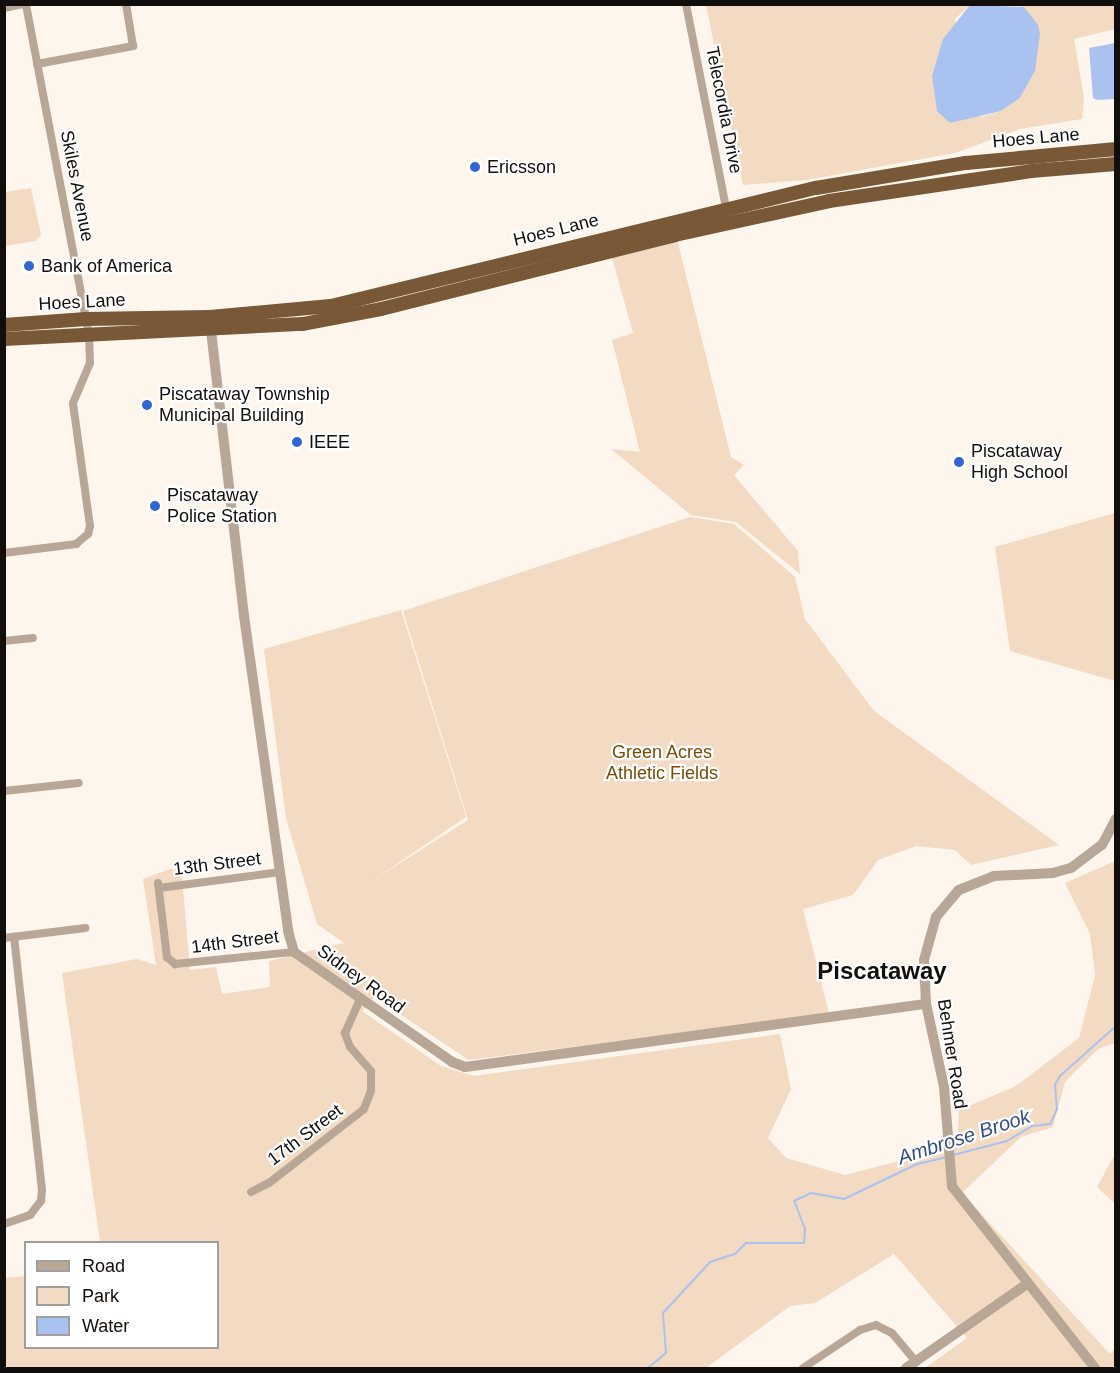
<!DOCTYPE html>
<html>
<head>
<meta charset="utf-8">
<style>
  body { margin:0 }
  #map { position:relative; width:1120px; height:1373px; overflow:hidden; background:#fef5ec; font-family:Helvetica,sans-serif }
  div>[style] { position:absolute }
  .green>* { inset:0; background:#f3dac2 }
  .water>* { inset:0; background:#aac2ef }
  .stream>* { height:2px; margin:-1px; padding:0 1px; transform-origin:1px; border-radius:1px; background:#aac2ef }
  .minor>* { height:8px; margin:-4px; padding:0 4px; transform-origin:4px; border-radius:4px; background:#b8a796 }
  .tertiary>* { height:10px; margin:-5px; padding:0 5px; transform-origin:5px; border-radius:5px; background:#b8a796 }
  .trunk>* { height:14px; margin:-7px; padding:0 7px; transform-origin:7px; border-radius:7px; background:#785836 }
  .dots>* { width:16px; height:16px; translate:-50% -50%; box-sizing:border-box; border:3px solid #fff; border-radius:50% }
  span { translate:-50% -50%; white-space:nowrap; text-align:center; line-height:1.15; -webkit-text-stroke:4.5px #fff; paint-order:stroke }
  .street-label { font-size:18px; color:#120e0b }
  .poi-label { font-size:18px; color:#120e0b }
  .left { translate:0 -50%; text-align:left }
  .park-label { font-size:18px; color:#7b4a03 }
  .water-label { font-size:20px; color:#324d85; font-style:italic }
  .district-label { font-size:24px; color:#120e0b; font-weight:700 }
  .frame { position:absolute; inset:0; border:6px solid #120e0b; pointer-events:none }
  .legend { position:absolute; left:24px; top:1241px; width:195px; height:108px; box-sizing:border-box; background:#fff; border:2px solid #a09f9d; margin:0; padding:8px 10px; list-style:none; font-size:18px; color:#120e0b }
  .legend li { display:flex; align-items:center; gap:12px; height:30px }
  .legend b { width:30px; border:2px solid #a09f9d }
</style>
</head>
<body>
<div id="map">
  <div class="green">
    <i style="clip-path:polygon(706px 5px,970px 5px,955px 19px,981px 117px,1001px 111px,1020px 98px,1035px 71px,1020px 5px,1115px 5px,1115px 29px,1074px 39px,1084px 98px,1082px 119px,1020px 129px,955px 153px,806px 180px,743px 185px)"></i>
    <i style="clip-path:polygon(31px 188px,41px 235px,36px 241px,5px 246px,5px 192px)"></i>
    <i style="clip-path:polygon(677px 239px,731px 457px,744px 465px,734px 475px,798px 551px,800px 574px,736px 522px,691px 515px,611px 449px,640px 452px,612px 340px,633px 333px,611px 254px)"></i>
    <i style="clip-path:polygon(1115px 513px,1115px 681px,1010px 651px,995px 547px)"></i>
    <i style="clip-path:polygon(690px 517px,734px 524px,795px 577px,805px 619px,874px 711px,1059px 845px,971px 865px,955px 850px,916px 846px,878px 860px,853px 895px,803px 909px,829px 1014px,469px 1060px,374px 997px,362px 1011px,441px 1066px,474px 1076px,780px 1034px,791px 1089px,768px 1138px,786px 1158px,845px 1175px,957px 1146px,959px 1110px,1016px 1086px,1079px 1038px,1095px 975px,1090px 934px,1065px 883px,1115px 861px,1115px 1043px,1098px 1049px,1065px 1082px,1053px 1127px,1021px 1137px,962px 1193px,1110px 1354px,1115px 1349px,1115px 1368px,925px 1368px,967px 1338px,894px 1254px,815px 1303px,790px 1306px,706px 1368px,5px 1368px,4px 1278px,25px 1276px,26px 1348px,218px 1348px,218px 1242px,100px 1242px,62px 973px,137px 959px,156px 965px,143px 879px,181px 865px,190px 970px,216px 967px,222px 994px,270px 987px,269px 961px,344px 943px,317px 924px,286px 818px,264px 649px,401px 610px,466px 817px,370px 882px,468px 820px,403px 611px)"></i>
    <i style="clip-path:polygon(1115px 1154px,1115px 1204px,1097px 1187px)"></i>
  </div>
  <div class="water">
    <i style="clip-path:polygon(970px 5px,1024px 7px,1038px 25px,1040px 34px,1035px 71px,1020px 98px,1001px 111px,950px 123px,937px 111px,932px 76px,943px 39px)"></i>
    <i style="clip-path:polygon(1115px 43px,1115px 99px,1097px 100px,1093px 98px,1089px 48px)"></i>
  </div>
  <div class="stream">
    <i style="left:953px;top:1155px;width:56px;rotate:-14.5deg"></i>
    <i style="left:1007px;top:1141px;width:29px;rotate:-31deg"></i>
    <i style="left:1032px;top:1126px;width:18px;rotate:-6deg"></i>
    <i style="left:1050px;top:1124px;width:17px;rotate:-65deg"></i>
    <i style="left:1057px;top:1109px;width:24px;rotate:-95deg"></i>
    <i style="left:1055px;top:1085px;width:10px;rotate:-61deg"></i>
    <i style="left:1060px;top:1076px;width:75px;rotate:-41.8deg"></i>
    <i style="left:648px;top:1368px;width:23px;rotate:-40deg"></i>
    <i style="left:666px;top:1353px;width:40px;rotate:-94.3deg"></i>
    <i style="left:663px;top:1313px;width:69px;rotate:-47.3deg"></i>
    <i style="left:710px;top:1262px;width:26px;rotate:-18deg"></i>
    <i style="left:735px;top:1254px;width:16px;rotate:-45deg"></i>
    <i style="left:746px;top:1243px;width:58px"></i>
    <i style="left:804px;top:1243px;width:14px;rotate:-86deg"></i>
    <i style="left:805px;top:1229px;width:30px;rotate:-111deg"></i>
    <i style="left:794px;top:1201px;width:19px;rotate:-25deg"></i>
    <i style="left:811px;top:1193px;width:34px;rotate:10deg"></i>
    <i style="left:844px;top:1199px;width:81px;rotate:-25.6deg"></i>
    <i style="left:917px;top:1164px;width:31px;rotate:-13deg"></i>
  </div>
  <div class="minor">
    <i style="left:686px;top:4px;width:213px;rotate:78.9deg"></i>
    <i style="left:4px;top:8px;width:19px;rotate:-12deg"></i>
    <i style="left:37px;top:64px;width:98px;rotate:-10.6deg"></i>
    <i style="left:133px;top:46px;width:43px;rotate:-99.5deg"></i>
    <i style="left:4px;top:553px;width:73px;rotate:-7.1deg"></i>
    <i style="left:76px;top:544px;width:16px;rotate:-40deg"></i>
    <i style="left:88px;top:534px;width:8px;rotate:-76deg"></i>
    <i style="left:90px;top:526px;width:124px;rotate:-97.9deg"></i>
    <i style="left:73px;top:403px;width:43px;rotate:-67deg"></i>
    <i style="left:90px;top:363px;width:28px;rotate:-92deg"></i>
    <i style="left:89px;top:335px;width:337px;rotate:-100.8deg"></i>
    <i style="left:4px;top:641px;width:29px;rotate:-6deg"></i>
    <i style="left:4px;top:791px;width:75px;rotate:-6.1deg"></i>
    <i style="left:158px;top:883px;width:75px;rotate:83.1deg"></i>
    <i style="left:167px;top:957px;width:11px;rotate:41deg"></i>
    <i style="left:175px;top:964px;width:120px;rotate:-5.8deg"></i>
    <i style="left:159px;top:888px;width:122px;rotate:-7.5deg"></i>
    <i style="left:4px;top:938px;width:82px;rotate:-7deg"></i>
    <i style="left:251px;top:1192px;width:20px;rotate:-27deg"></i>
    <i style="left:269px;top:1183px;width:120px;rotate:-37.9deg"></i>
    <i style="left:364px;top:1109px;width:19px;rotate:-69deg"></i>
    <i style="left:371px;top:1091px;width:20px;rotate:-90deg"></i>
    <i style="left:371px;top:1071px;width:32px;rotate:-131deg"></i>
    <i style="left:350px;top:1047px;width:15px;rotate:-110deg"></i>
    <i style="left:345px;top:1033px;width:36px;rotate:-66deg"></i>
    <i style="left:4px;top:1224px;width:28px;rotate:-19deg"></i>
    <i style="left:30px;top:1215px;width:18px;rotate:-52deg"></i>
    <i style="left:41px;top:1201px;width:11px;rotate:-85deg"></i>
    <i style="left:42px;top:1190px;width:255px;rotate:-96.3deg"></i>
    <i style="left:803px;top:1368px;width:69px;rotate:-33.7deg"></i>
    <i style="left:860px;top:1330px;width:17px;rotate:-17deg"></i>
    <i style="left:876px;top:1325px;width:18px;rotate:27deg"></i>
    <i style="left:892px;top:1333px;width:38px;rotate:50deg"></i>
  </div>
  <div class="tertiary">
    <i style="left:210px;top:322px;width:296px;rotate:83.4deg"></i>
    <i style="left:244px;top:616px;width:318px;rotate:82deg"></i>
    <i style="left:288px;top:931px;width:22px;rotate:74deg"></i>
    <i style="left:294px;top:952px;width:193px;rotate:34.8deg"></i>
    <i style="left:452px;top:1062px;width:14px;rotate:21deg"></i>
    <i style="left:465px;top:1067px;width:465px;rotate:-7.8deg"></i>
    <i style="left:906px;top:1368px;width:147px;rotate:-34.8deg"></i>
    <i style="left:1095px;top:1368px;width:231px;rotate:-128.2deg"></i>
    <i style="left:952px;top:1186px;width:99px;rotate:-94.6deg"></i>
    <i style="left:944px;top:1087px;width:85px;rotate:-102.2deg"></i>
    <i style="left:926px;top:1004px;width:44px;rotate:-92.6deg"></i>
    <i style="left:924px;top:960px;width:45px;rotate:-74.4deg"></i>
    <i style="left:936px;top:917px;width:35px;rotate:-50deg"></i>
    <i style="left:959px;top:890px;width:38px;rotate:-22deg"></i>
    <i style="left:994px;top:876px;width:59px;rotate:-2.9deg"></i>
    <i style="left:1053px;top:873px;width:19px;rotate:-16deg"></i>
    <i style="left:1071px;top:868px;width:39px;rotate:-37deg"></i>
    <i style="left:1102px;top:845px;width:30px;rotate:-62deg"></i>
  </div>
  <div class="trunk">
    <i style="left:4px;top:325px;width:82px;rotate:-4.2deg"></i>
    <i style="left:86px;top:319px;width:124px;rotate:-0.9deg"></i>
    <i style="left:210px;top:317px;width:121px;rotate:-5.2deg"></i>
    <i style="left:331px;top:306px;width:499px;rotate:-13.7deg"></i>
    <i style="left:816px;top:188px;width:152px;rotate:-9.5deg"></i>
    <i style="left:966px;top:163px;width:151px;rotate:-5.3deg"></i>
    <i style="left:4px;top:339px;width:299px;rotate:-2.9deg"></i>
    <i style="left:303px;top:324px;width:79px;rotate:-10.9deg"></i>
    <i style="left:381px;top:309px;width:303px;rotate:-14.1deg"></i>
    <i style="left:675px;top:235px;width:158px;rotate:-12.4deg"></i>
    <i style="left:829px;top:201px;width:204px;rotate:-8.4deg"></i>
    <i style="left:1031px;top:171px;width:85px;rotate:-4.7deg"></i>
  </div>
  <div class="dots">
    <i style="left:475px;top:167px;background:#3264d3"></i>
    <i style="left:29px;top:266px;background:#3264d3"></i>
    <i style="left:147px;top:405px;background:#3264d3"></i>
    <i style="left:297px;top:442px;background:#3264d3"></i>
    <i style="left:959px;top:462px;background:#3264d3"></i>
    <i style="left:155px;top:506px;background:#3264d3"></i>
  </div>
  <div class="street-label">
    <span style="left:724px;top:110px;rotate:79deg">Telecordia Drive</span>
    <span style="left:1036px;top:138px;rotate:-5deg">Hoes Lane</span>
    <span style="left:77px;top:186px;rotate:79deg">Skiles Avenue</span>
    <span style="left:556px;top:230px;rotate:-14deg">Hoes Lane</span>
    <span style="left:82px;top:302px;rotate:-3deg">Hoes Lane</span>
    <span style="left:217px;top:864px;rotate:-7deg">13th Street</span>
    <span style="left:235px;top:942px;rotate:-7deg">14th Street</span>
    <span style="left:361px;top:979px;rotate:36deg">Sidney Road</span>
    <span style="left:952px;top:1054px;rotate:81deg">Behmer Road</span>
    <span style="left:305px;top:1135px;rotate:-37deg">17th Street</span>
  </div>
  <div class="poi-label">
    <span class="left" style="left:487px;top:167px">Ericsson</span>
    <span class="left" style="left:41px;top:266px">Bank of America</span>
    <span class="left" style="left:159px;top:405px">Piscataway Township<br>Municipal Building</span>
    <span class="left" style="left:309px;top:442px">IEEE</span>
    <span class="left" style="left:971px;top:462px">Piscataway<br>High School</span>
    <span class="left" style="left:167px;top:506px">Piscataway<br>Police Station</span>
  </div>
  <div class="park-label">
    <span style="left:662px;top:763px">Green Acres<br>Athletic Fields</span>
  </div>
  <div class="water-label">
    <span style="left:964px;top:1137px;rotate:-18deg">Ambrose Brook</span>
  </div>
  <div class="district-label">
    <span style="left:882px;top:971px">Piscataway</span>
  </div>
  <div class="frame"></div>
  <ul class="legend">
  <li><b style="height:8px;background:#b8a796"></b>Road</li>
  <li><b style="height:16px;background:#f3dac2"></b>Park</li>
  <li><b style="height:16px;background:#aac2ef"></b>Water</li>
  </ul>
</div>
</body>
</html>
